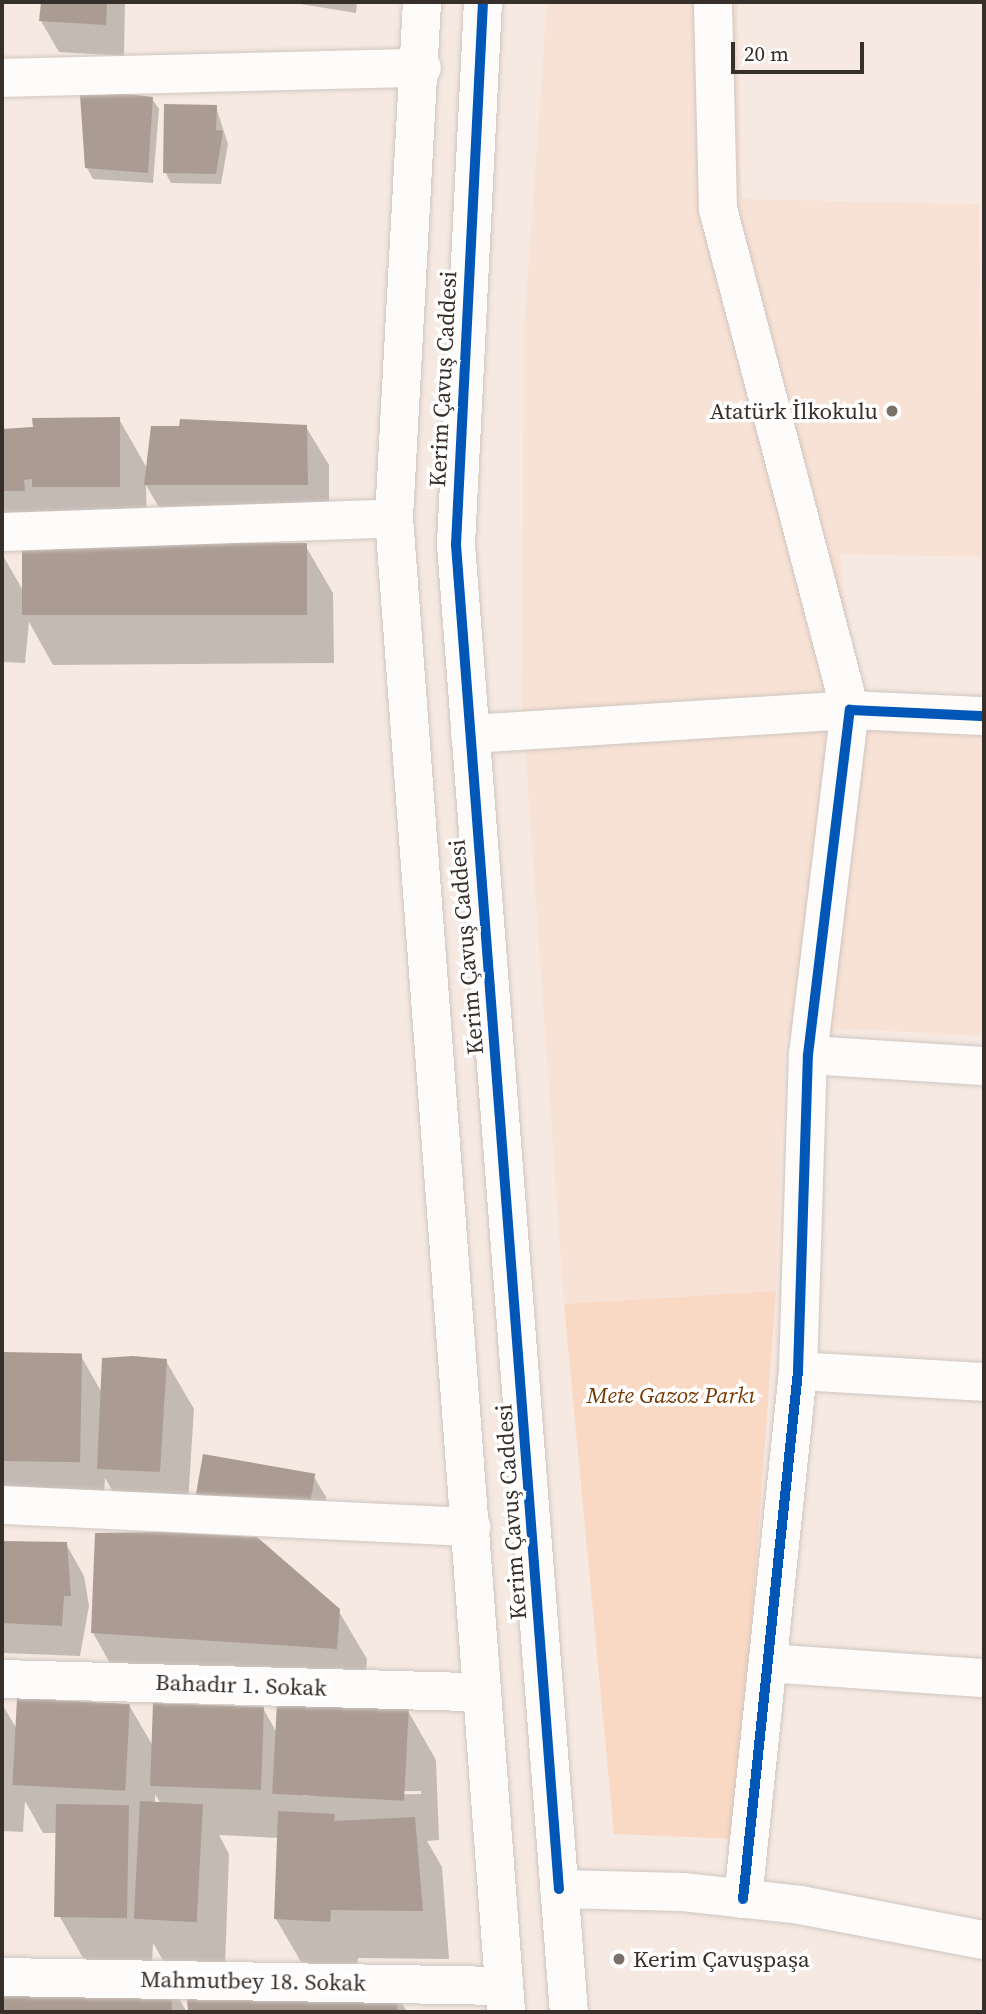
<!DOCTYPE html>
<html>
<head>
<meta charset="utf-8">
<style>
  body { margin:0 }
  #map { position:relative; width:986px; height:2014px; overflow:hidden; background:#f6e9e2; font-family:"Source Serif 4",serif }
  div>[style] { position:absolute }
  .built>* { inset:0; background:#f8e2d5 }
  .green>* { inset:0; background:#f9d8c4 }
  .shadow>* { inset:0; background:#0003 }
  .building>* { inset:0; background:#ab9c93; transform-origin:0 0 }
  .roads { filter:drop-shadow(0 0 2px #d0c6c0) drop-shadow(0 0 2px #d0c6c0) }
  .street>* { height:38px; margin:-19px; padding:0 19px; transform-origin:19px; border-radius:19px; background:#fefcfb }
  .primary>* { height:38px; margin:-19px; padding:0 19px; transform-origin:19px; border-radius:19px; background:#fefcfb }
  .cycleway>* { height:10px; margin:-5px; padding:0 5px; transform-origin:5px; border-radius:5px; background:#0057b8 }
  .dots>* { width:19px; height:19px; translate:-50% -50%; box-sizing:border-box; border:4px solid #fff; border-radius:50% }
  span { translate:-50% -50%; white-space:nowrap; text-align:center; line-height:1.15; -webkit-text-stroke:7px #fff; paint-order:stroke }
  .street-label { font-size:23px; color:#372f2a }
  .poi-label { font-size:23px; color:#372f2a }
  .right { translate:-100% -50%; text-align:right }
  .left { translate:0 -50%; text-align:left }
  .park-label { font-size:23px; color:#773800; font-style:italic }
  .frame { position:absolute; inset:0; border:4px solid #372f2a; pointer-events:none }
  .scale { position:absolute; left:731px; top:42px; width:133px; height:32px; box-sizing:border-box; border:4px solid #372f2a; border-top:0; padding-left:9px; font-size:21px; line-height:24px; white-space:nowrap; color:#372f2a; -webkit-text-stroke:5px #fff; paint-order:stroke }
</style>
</head>
<body>
<div id="map">
  <div class="built">
    <i style="clip-path:polygon(547px 2px,737px 2px,742px 199px,979px 204px,984px 557px,840px 554px,854px 692px,984px 697px,984px 1036px,849px 1029px,785px 1037px,776px 1291px,564px 1304px,522px 702px,524px 331px)"></i>
  </div>
  <div class="green">
    <i style="clip-path:polygon(776px 1291px,736px 1839px,614px 1834px,564px 1304px)"></i>
  </div>
  <div class="shadow">
    <i style="clip-path:polygon(42px 2px,125px 2px,124px 56px,59px 52px,41px 21px)"></i>
    <i style="clip-path:polygon(288px 2px,357px 2px,356px 13px)"></i>
    <i style="clip-path:polygon(152px 99px,159px 109px,153px 183px,93px 179px,87px 168px)"></i>
    <i style="clip-path:polygon(216px 107px,228px 144px,221px 184px,171px 183px,165px 172px)"></i>
    <i style="clip-path:polygon(119px 419px,148px 470px,306px 427px,329px 465px,329px 523px,168px 523px,146px 485px,147px 535px,2px 531px,2px 430px)"></i>
    <i style="clip-path:polygon(305px 545px,333px 593px,334px 663px,53px 665px,29px 622px,25px 663px,2px 662px,2px 554px,25px 594px)"></i>
    <i style="clip-path:polygon(2px 1354px,81px 1356px,102px 1393px,166px 1361px,194px 1409px,187px 1519px,127px 1516px,105px 1478px,103px 1512px,2px 1510px)"></i>
    <i style="clip-path:polygon(313px 1475px,326px 1497px,321px 1536px,212px 1516px)"></i>
    <i style="clip-path:polygon(2px 1543px,66px 1544px,84px 1576px,89px 1606px,80px 1656px,4px 1653px,2px 1673px)"></i>
    <i style="clip-path:polygon(338px 1610px,367px 1659px,364px 1697px,120px 1681px,93px 1633px)"></i>
    <i style="clip-path:polygon(evenodd,2px 1704px,18px 1731px,129px 1705px,153px 1746px,263px 1708px,278px 1735px,408px 1711px,436px 1760px,439px 1840px,427px 1841px,442px 1867px,449px 1959px,358px 1958px,357px 1970px,304px 1967px,276px 1919px,279px 1838px,219px 1835px,229px 1854px,225px 1967px,167px 1967px,153px 1943px,152px 1965px,87px 1965px,60px 1917px,58px 1833px,43px 1833px,25px 1801px,23px 1832px,2px 1831px,2px 1704px,421px 1791px,421px 1794px,303px 1796px,303px 1792px,421px 1791px,2px 1704px,155px 1794px,161px 1804px,155px 1804px,155px 1794px)"></i>
    <i style="clip-path:polygon(2px 1851px,3px 1853px,2px 1920px)"></i>
    <i style="clip-path:polygon(170px 1984px,187px 2012px,2px 2012px,2px 1987px)"></i>
    <i style="clip-path:polygon(188px 1984px,394px 1989px,407px 2012px,190px 2012px)"></i>
  </div>
  <div class="building">
    <i style="clip-path:polygon(41px 2px,107px 2px,106px 25px,39px 21px)"></i>
    <i style="clip-path:polygon(120px 93px,153px 97px,148px 173px,85px 168px,80px 95px)"></i>
    <i style="clip-path:polygon(164px 104px,217px 105px,216px 130px,223px 131px,216px 174px,163px 173px)"></i>
    <i style="clip-path:polygon(120px 417px,120px 487px,32px 487px,32px 479px,24px 480px,25px 491px,2px 491px,2px 429px,33px 427px,32px 418px)"></i>
    <i style="clip-path:polygon(180px 419px,307px 425px,308px 485px,144px 485px,151px 426px,179px 426px)"></i>
    <i style="left:307px;top:543px;width:72px;height:285px;rotate:90deg"></i>
    <i style="left:3px;top:1352px;width:79px;height:109px;rotate:1deg"></i>
    <i style="clip-path:polygon(133px 1356px,167px 1359px,160px 1472px,97px 1469px,102px 1358px)"></i>
    <i style="left:203px;top:1454px;width:114px;height:41px;rotate:10deg"></i>
    <i style="clip-path:polygon(165px 1532px,257px 1537px,340px 1609px,337px 1649px,91px 1633px,95px 1533px)"></i>
    <i style="clip-path:polygon(2px 1541px,67px 1542px,71px 1596px,64px 1596px,62px 1626px,2px 1623px)"></i>
    <i style="left:17px;top:1698px;width:113px;height:87px;rotate:3deg"></i>
    <i style="left:277px;top:1702px;width:132px;height:92px;rotate:3deg"></i>
    <i style="left:153px;top:1703px;width:111px;height:83px;rotate:2deg"></i>
    <i style="left:140px;top:1801px;width:63px;height:118px;rotate:3deg"></i>
    <i style="left:56px;top:1804px;width:73px;height:113px;rotate:1deg"></i>
    <i style="clip-path:polygon(278px 1811px,335px 1814px,334px 1821px,415px 1817px,423px 1911px,331px 1910px,330px 1922px,274px 1919px)"></i>
    <i style="left:171px;top:1982px;width:30px;height:169px;rotate:88deg"></i>
    <i style="clip-path:polygon(186px 1983px,395px 1987px,398px 2012px,188px 2012px)"></i>
  </div>
  <div class="roads">
    <div class="street">
      <i style="left:2px;top:78px;width:420px;rotate:-1.4deg"></i>
      <i style="left:2px;top:532px;width:392px;rotate:-2deg"></i>
      <i style="left:470px;top:734px;width:381px;rotate:-3.6deg"></i>
      <i style="left:850px;top:710px;width:518px;rotate:-104.76deg"></i>
      <i style="left:718px;top:209px;width:207px;rotate:-91.4deg"></i>
      <i style="left:808px;top:1055px;width:176px;rotate:3.6deg"></i>
      <i style="left:798px;top:1371px;width:186px;rotate:3.4deg"></i>
      <i style="left:2px;top:1505px;width:470px;rotate:2.7deg"></i>
      <i style="left:768px;top:1663px;width:217px;rotate:4deg"></i>
      <i style="left:2px;top:1679px;width:479px;rotate:1.6deg"></i>
      <i style="left:559px;top:1889px;width:124px;rotate:1.4deg"></i>
      <i style="left:683px;top:1892px;width:118px;rotate:6.3deg"></i>
      <i style="left:800px;top:1905px;width:187px;rotate:10.8deg"></i>
      <i style="left:743px;top:1899px;width:531px;rotate:-84.05deg"></i>
      <i style="left:798px;top:1371px;width:316px;rotate:-88.2deg"></i>
      <i style="left:808px;top:1055px;width:348px;rotate:-83.1deg"></i>
      <i style="left:850px;top:710px;width:134px;rotate:2.6deg"></i>
      <i style="left:2px;top:1977px;width:502px;rotate:1.03deg"></i>
    </div>
    <div class="primary">
      <i style="left:422px;top:2px;width:517px;rotate:93.11deg"></i>
      <i style="left:394px;top:518px;width:1498px;rotate:85.71deg"></i>
      <i style="left:483px;top:2px;width:544px;rotate:92.85deg"></i>
      <i style="left:456px;top:545px;width:1471px;rotate:85.6deg"></i>
    </div>
  </div>
  <div class="cycleway">
    <i style="left:483px;top:2px;width:544px;rotate:92.85deg"></i>
    <i style="left:456px;top:545px;width:1348px;rotate:85.62deg"></i>
    <i style="left:743px;top:1899px;width:531px;rotate:-84.05deg"></i>
    <i style="left:798px;top:1371px;width:316px;rotate:-88.2deg"></i>
    <i style="left:808px;top:1055px;width:348px;rotate:-83.1deg"></i>
    <i style="left:850px;top:710px;width:134px;rotate:2.6deg"></i>
  </div>
  <div class="dots">
    <i style="left:892px;top:411px;background:#7a706a"></i>
    <i style="left:619px;top:1959px;background:#7a706a"></i>
  </div>
  <div class="street-label">
    <span style="left:443px;top:379px;rotate:-87deg">Kerim Çavuş Caddesi</span>
    <span style="left:466px;top:947px;rotate:-95deg">Kerim Çavuş Caddesi</span>
    <span style="left:511px;top:1512px;rotate:-94deg">Kerim Çavuş Caddesi</span>
    <span style="left:241px;top:1685px;rotate:2deg">Bahadır 1. Sokak</span>
    <span style="left:253px;top:1981px;rotate:1deg">Mahmutbey 18. Sokak</span>
  </div>
  <div class="poi-label">
    <span class="right" style="left:878px;top:411px">Atatürk İlkokulu</span>
    <span class="left" style="left:633px;top:1959px">Kerim Çavuşpaşa</span>
  </div>
  <div class="park-label">
    <span style="left:671px;top:1395px">Mete Gazoz Parkı</span>
  </div>
  <div class="frame"></div>
  <div class="scale">20 m</div>
</div>
</body>
</html>
